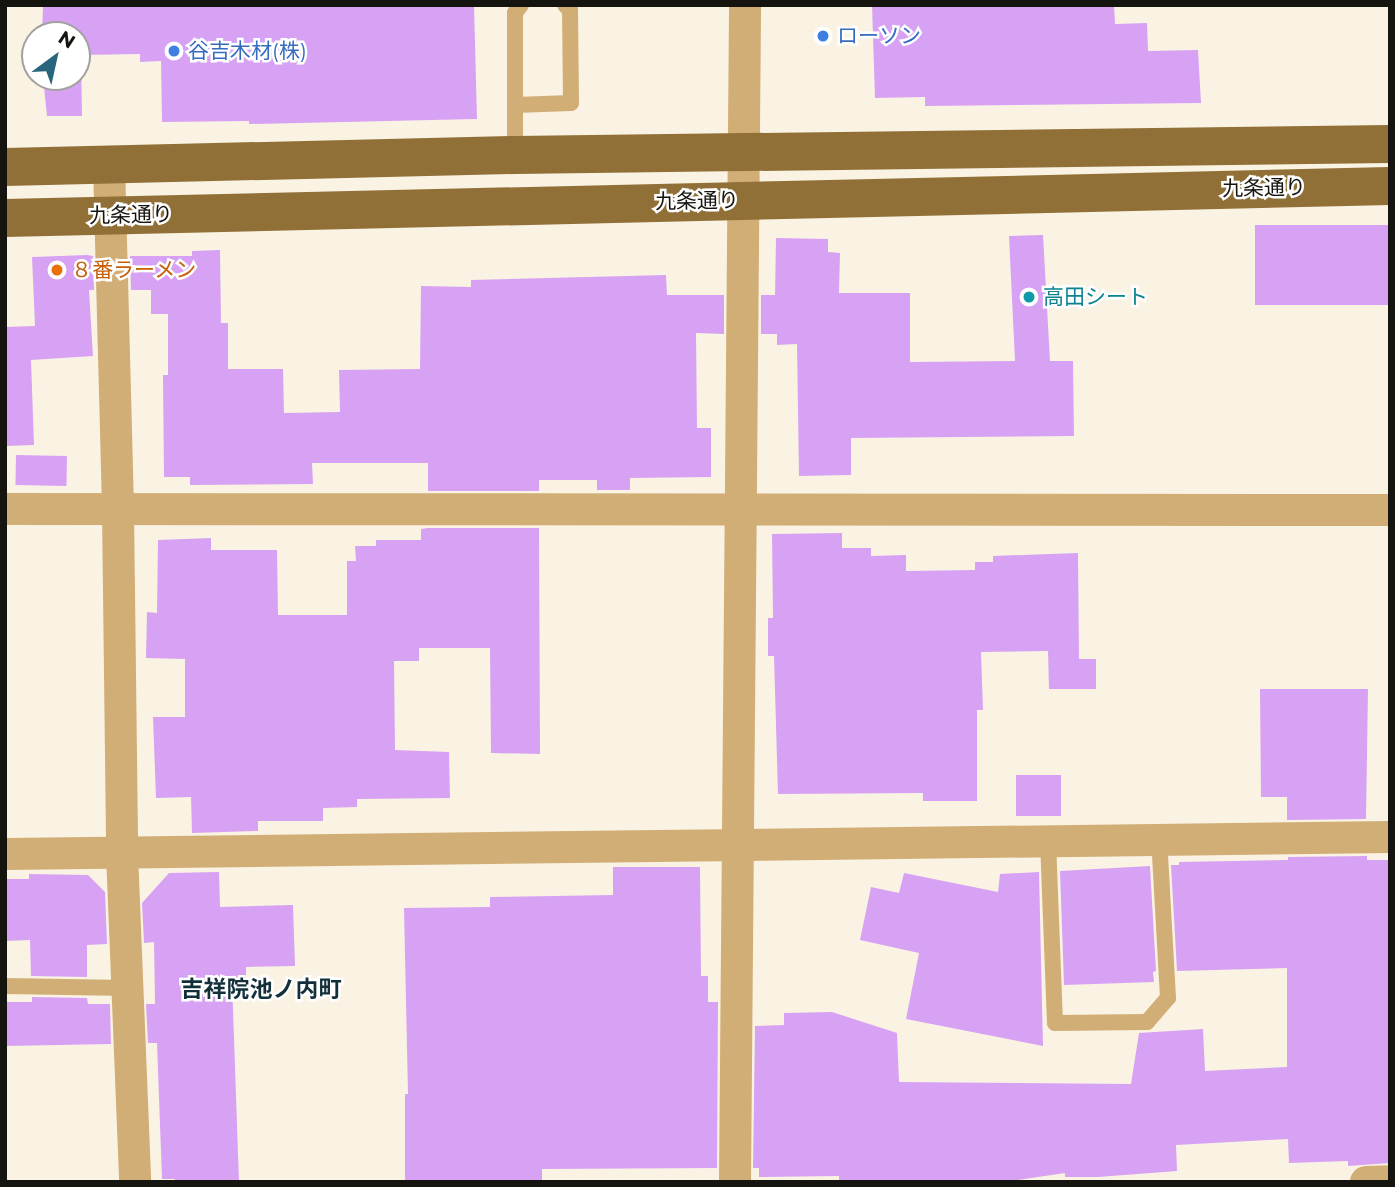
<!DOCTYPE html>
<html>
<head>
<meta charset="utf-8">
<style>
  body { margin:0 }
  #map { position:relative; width:1395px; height:1187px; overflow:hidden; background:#faf3e3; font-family:Montserrat,"Noto Sans JP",sans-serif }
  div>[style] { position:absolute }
  .building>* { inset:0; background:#d7a2f3; transform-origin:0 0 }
  .service>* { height:16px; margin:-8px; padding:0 8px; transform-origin:8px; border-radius:8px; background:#d1ae76 }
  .minor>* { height:32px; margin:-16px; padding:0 16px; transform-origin:16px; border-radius:16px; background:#d1ae76 }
  .trunk>* { height:38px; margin:-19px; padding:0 19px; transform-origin:19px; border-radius:19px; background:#907037 }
  .dots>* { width:19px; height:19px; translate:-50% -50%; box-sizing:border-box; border:4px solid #fff; border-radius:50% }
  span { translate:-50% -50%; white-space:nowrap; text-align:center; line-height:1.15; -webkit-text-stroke:5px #fff; paint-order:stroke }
  .shop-label { font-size:21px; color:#366cbe }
  .left { translate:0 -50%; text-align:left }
  .street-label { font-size:21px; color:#16140e }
  .food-label { font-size:21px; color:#c56008 }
  .culture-label { font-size:21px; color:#0d838f }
  .neighbourhood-label { font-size:23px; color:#122f3a; font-weight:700 }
  .frame { position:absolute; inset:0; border:7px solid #16140e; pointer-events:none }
  .north { position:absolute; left:21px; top:21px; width:70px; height:70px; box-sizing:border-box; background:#fff; border:2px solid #a2a19f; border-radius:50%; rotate:33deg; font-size:19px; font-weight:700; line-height:28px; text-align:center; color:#16140e }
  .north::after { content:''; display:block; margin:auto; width:24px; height:32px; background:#29657d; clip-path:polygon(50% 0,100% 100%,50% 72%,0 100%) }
</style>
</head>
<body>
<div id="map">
  <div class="building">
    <i style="clip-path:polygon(43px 5px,474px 5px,477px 119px,249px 124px,249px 121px,162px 122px,161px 61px,140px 62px,140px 54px,81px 55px,82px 116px,47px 116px,43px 77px,77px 77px,77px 35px,42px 35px)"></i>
    <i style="clip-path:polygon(872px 5px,1114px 5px,1115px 24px,1147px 23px,1148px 51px,1198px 50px,1201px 103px,925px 106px,925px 97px,875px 98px)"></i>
    <i style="left:1390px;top:225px;width:80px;height:135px;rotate:90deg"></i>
    <i style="clip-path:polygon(1043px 235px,1050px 361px,1073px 361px,1074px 436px,851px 438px,851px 475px,799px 476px,797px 344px,777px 345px,777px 334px,761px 334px,761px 295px,775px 295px,776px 238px,828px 239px,828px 252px,840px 253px,839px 293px,910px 293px,910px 362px,1015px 361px,1009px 236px)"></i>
    <i style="clip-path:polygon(220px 250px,221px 323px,228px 323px,228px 369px,283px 369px,284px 413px,340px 412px,339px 370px,420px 369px,421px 286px,471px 287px,471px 280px,666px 275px,667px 295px,724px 295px,724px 334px,696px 333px,697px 428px,711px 428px,711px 477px,630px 478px,630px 490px,597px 490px,597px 480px,539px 480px,539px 491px,428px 491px,428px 463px,312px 463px,313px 484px,190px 485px,190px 477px,164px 477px,163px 375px,168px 375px,168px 314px,151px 314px,151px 290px,131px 290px,130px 256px,192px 256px,192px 251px)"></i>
    <i style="clip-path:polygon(87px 255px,93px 256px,94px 290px,89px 290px,93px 356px,31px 360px,34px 445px,5px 446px,5px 327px,35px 326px,32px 257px)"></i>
    <i style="left:16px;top:455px;width:51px;height:30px;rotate:1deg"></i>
    <i style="clip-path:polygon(428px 528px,539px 528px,540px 754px,491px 753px,490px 648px,419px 648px,419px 661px,394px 661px,395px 750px,449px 752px,450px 798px,357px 799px,357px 807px,323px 808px,323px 821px,258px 821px,258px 831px,192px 833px,191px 797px,156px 798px,153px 717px,185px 717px,185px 659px,146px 658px,147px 612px,157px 613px,158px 540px,211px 538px,211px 550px,277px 550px,278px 615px,347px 615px,347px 561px,356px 561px,355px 546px,376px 546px,376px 540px,421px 540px,421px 529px)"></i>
    <i style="clip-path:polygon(842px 533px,842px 548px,871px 548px,871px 556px,906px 555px,906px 571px,975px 570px,975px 562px,993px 562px,993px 556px,1078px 553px,1079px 659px,1096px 659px,1096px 689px,1049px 689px,1048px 651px,981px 652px,983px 710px,977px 710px,977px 801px,923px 801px,923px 793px,778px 794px,774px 656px,768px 656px,768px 618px,773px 618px,772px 534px)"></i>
    <i style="clip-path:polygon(1260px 689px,1368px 689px,1366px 819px,1287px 820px,1287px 797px,1261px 797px)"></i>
    <i style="left:1016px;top:775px;width:45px;height:41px"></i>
    <i style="clip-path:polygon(1367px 856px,1367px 860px,1390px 860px,1390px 1163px,1348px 1166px,1348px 1161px,1289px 1163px,1288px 1139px,1176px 1145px,1177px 1171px,1098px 1177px,1065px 1177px,1065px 1173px,1005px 1182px,839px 1182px,839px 1176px,759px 1177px,759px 1168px,753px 1168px,755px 1026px,784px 1025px,784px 1013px,832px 1012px,897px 1033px,899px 1082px,1131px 1084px,1139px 1033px,1203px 1029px,1205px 1071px,1287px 1067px,1287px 968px,1177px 971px,1171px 865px,1179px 865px,1179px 862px,1288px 860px,1288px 857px)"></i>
    <i style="clip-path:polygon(1150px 866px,1156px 971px,1153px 972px,1154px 982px,1064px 985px,1060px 871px)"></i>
    <i style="clip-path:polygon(613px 867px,700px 867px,701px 976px,708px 976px,708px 1002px,718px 1002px,717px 1168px,542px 1169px,542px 1182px,405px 1182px,405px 1094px,408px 1094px,404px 908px,490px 907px,490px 897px,613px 895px)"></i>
    <i style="clip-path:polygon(219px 872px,220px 907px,293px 905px,295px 966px,246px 967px,246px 980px,232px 981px,239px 1182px,175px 1182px,175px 1179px,162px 1179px,157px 1043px,148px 1043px,146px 1004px,155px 1004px,154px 942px,144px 943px,142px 903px,169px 873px)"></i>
    <i style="clip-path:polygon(1039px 872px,1043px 1046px,906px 1019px,919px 953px,860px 940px,871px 887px,899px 893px,904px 873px,998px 892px,1000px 874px)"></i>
    <i style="clip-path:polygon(29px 874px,88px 875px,105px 892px,107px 944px,87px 945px,87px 977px,31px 976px,30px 940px,5px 941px,5px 879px,29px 879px)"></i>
    <i style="clip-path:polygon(32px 997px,87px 998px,88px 1004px,110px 1004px,111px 1044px,5px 1046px,5px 1002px,32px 1002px)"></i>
  </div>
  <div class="service">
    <i style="left:515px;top:105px;width:56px;rotate:-2deg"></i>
    <i style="left:571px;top:103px;width:93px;rotate:-90.6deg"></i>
    <i style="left:570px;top:10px;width:7px;rotate:-135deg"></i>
    <i style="left:515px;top:155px;width:142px;rotate:-90deg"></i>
    <i style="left:515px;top:13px;width:10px;rotate:-53deg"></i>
    <i style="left:1048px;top:841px;width:182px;rotate:87.8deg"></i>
    <i style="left:1055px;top:1023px;width:92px;rotate:-0.6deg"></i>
    <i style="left:1147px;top:1022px;width:32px;rotate:-49deg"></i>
    <i style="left:1168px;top:998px;width:159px;rotate:-93.2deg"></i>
    <i style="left:5px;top:986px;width:122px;rotate:0.9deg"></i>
  </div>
  <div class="minor">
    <i style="left:109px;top:164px;width:346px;rotate:88.5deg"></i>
    <i style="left:118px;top:510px;width:343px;rotate:89.3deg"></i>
    <i style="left:122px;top:853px;width:329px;rotate:87.7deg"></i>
    <i style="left:5px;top:509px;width:1385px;rotate:0.04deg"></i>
    <i style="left:5px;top:854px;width:1385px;rotate:-0.7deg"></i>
    <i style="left:735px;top:1182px;width:1177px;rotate:-89.51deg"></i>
    <i style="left:1366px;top:1182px;width:24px;rotate:-2deg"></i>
  </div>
  <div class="trunk">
    <i style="left:5px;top:167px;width:510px;rotate:-1.35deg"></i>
    <i style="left:515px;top:155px;width:875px;rotate:-0.72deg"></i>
    <i style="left:5px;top:218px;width:1385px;rotate:-1.32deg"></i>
  </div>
  <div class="dots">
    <i style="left:823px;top:36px;background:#3f7fe0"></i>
    <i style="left:174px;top:51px;background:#3f7fe0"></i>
    <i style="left:57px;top:270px;background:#e8710a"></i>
    <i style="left:1029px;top:297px;background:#0f9aa8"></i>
  </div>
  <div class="shop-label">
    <span class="left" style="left:837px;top:36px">ローソン</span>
    <span class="left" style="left:188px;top:51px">谷吉木材(株)</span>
  </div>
  <div class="street-label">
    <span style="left:1264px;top:188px;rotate:-1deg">九条通り</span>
    <span style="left:697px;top:201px;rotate:-1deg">九条通り</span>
    <span style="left:131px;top:215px;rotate:-1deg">九条通り</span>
  </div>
  <div class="food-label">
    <span class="left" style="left:71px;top:270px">８番ラーメン</span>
  </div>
  <div class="culture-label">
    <span class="left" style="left:1043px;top:297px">高田シート</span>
  </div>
  <div class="neighbourhood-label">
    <span style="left:261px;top:989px">吉祥院池ノ内町</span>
  </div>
  <div class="frame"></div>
  <div class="north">N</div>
</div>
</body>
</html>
